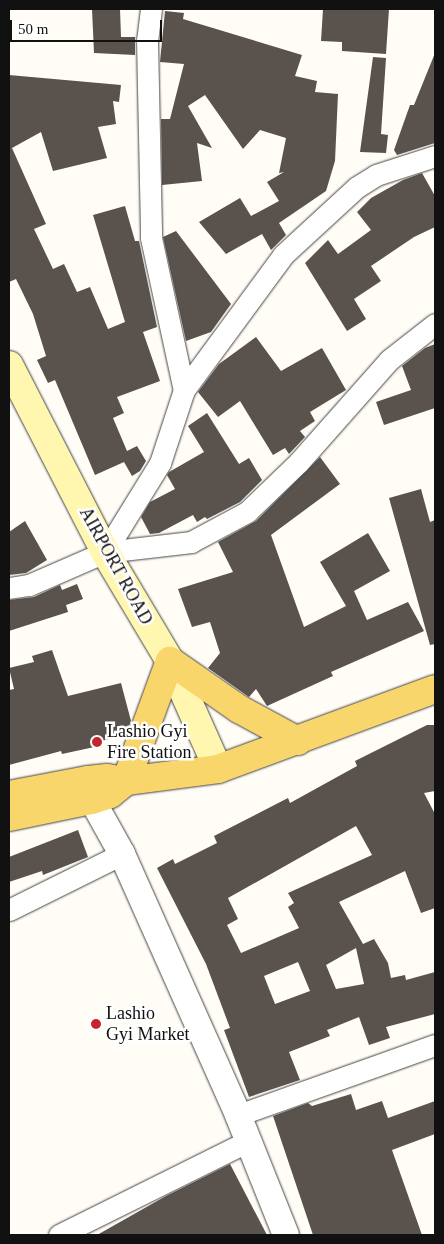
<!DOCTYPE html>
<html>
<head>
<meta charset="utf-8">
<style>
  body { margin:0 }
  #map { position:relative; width:444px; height:1244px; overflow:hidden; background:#fffdf5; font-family:"Times New Roman",serif }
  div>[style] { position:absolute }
  .building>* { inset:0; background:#5a524d }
  .roads { filter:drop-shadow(0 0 1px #444) drop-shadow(0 0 1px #444) }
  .minor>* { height:21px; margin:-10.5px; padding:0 10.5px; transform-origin:10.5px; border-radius:10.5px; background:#fff }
  .tertiary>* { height:26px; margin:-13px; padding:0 13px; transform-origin:13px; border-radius:13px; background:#fff }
  .secondary>* { height:28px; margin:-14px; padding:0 14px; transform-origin:14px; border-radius:14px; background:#fff6b0 }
  .primary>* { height:28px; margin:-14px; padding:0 14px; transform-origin:14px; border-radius:14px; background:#f9d66b }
  .dots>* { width:14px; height:14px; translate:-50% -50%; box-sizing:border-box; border:2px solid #fff; border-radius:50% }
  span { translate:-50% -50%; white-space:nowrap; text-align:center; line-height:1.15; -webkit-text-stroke:5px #fff; paint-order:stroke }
  .street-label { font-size:18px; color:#111 }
  .poi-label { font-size:18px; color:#111 }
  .left { translate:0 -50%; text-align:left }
  .frame { position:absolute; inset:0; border:10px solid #111; pointer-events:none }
  .scale { position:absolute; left:10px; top:20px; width:152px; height:22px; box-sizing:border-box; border:2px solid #111; border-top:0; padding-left:6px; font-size:15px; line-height:18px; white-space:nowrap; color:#111; -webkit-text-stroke:4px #fff; paint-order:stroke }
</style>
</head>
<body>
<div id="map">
  <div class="building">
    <i style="clip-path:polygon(92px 9px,120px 9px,121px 37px,135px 37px,135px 55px,94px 53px)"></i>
    <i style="clip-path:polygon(323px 9px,389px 9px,386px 54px,342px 51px,342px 42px,321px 41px)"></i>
    <i style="clip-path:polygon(165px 11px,184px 13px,183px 19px,302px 55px,295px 76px,317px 81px,315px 92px,338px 94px,335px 161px,326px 191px,279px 223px,286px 235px,271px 250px,262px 234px,226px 254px,199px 222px,240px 198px,251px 216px,279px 201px,267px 182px,284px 172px,279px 173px,286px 138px,260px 130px,243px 149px,205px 95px,188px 106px,212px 148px,197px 143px,202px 181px,162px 185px,161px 119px,170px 119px,184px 64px,160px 62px)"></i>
    <i style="clip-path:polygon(435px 53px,435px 143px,397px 155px,394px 150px,410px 105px,414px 105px)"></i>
    <i style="clip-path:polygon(373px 57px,386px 58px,381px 134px,388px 135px,386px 153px,360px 152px)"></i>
    <i style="clip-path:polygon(9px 75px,121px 85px,119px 102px,113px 101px,116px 124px,98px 127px,107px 158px,53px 171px,41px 132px,12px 148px,46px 224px,34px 229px,53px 269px,64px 264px,77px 292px,90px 287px,108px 329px,125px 322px,93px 215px,125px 206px,135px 241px,139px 241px,157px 327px,143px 332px,160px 381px,117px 397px,124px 413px,113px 418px,127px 451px,137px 446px,146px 461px,140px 471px,132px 476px,124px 462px,95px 475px,55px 380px,48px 383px,37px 360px,46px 356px,33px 314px,16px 279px,9px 282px)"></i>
    <i style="clip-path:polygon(422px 173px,435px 196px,435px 227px,414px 237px,371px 266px,381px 281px,354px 299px,366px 319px,347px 331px,305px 263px,328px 240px,338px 254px,371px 230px,357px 212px,371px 198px,403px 180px)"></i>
    <i style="clip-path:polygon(176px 231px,231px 304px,211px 332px,186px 341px,163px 237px)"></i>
    <i style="clip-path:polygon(256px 337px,281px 371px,322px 348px,346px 390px,310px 412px,315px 421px,300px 431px,305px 437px,289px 454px,285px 448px,273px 455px,240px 401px,218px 417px,198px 392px,219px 364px)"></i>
    <i style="clip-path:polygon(435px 344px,435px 408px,384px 425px,376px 402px,411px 390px,402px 366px,425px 348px)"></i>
    <i style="clip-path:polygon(207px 413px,239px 464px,249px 458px,262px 480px,240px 502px,207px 519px,205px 517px,197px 522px,193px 515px,159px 533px,150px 534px,141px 517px,150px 502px,175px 489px,167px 475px,169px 472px,204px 452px,188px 426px)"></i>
    <i style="clip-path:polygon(320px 457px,340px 484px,271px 535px,304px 627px,346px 606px,320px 562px,368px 533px,390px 571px,354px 591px,367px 620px,408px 602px,424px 631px,331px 672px,333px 676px,267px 706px,256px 689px,249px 697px,208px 668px,220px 653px,210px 622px,192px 627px,178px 589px,233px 572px,218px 542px,256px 521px)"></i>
    <i style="clip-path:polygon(421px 489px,430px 522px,435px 520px,435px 644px,430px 645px,389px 498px)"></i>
    <i style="clip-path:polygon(25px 521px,47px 560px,26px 573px,9px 575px,9px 532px)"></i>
    <i style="clip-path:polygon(77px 584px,83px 599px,66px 605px,68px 612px,9px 631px,9px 600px,34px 597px,60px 585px,62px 590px)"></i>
    <i style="clip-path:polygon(52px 650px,68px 696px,121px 683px,131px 721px,126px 734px,98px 742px,99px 746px,62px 754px,61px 751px,9px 765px,9px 690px,14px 689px,9px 668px,34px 662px,32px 656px)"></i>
    <i style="clip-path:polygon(evenodd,427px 725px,435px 725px,435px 791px,424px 793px,435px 814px,435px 908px,421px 913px,405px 871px,339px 902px,363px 944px,374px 939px,388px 963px,391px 978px,405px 975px,406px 980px,435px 972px,435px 1014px,386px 1027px,390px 1038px,369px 1045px,359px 1017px,327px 1030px,330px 1036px,289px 1052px,300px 1080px,249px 1097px,224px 1030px,230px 1028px,206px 964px,157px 868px,173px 859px,175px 864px,217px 843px,214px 836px,288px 798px,290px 803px,357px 766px,355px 761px,427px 725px,356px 826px,372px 855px,288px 893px,294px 903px,288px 907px,299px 928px,241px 953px,227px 925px,238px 919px,228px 898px,356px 826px,427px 725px,356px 948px,364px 984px,336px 989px,326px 965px,356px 948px,427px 725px,298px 962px,310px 991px,275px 1004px,264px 976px,298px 962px)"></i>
    <i style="clip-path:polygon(78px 830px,88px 857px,43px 875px,42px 871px,9px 882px,9px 857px)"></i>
    <i style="clip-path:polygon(351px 1094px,356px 1110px,382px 1101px,388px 1118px,435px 1101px,435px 1134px,392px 1150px,422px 1235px,313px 1235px,273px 1116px,308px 1103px,312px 1106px)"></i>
    <i style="clip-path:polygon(230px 1164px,267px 1235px,97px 1235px,166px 1196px)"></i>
  </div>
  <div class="roads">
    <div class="minor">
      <i style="left:151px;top:9px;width:31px;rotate:97deg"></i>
      <i style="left:147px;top:40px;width:198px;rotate:88.8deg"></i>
      <i style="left:151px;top:238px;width:156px;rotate:77.8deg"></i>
      <i style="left:105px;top:552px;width:87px;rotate:-6.6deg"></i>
      <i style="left:191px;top:542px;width:64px;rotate:-28.2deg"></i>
      <i style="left:247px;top:512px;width:71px;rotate:-43.9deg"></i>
      <i style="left:298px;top:463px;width:137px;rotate:-48.5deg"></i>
      <i style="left:389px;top:360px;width:58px;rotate:-38deg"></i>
      <i style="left:9px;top:588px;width:20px;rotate:-9deg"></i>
      <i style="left:29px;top:585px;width:83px;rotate:-23.5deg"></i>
      <i style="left:105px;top:552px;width:105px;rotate:-58.3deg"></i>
      <i style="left:160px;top:463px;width:77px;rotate:-71.8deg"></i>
      <i style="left:184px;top:390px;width:167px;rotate:-53.7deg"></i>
      <i style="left:283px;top:255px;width:100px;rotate:-42.6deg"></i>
      <i style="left:357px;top:187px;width:22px;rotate:-32deg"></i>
      <i style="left:376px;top:175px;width:62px;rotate:-17.9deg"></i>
      <i style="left:9px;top:910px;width:126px;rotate:-26.4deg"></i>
      <i style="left:238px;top:1115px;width:209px;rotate:-19.6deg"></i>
      <i style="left:59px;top:1235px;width:211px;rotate:-26.4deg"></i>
    </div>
    <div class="tertiary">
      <i style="left:92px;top:800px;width:62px;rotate:60.9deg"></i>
      <i style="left:122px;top:854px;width:286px;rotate:66deg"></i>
      <i style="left:238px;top:1115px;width:129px;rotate:68.2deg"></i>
    </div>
    <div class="secondary">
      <i style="left:9px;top:365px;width:210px;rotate:62.8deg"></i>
      <i style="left:105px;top:552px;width:127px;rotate:59.2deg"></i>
      <i style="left:170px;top:661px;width:118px;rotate:66deg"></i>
    </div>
    <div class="primary">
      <i style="left:9px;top:795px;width:80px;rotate:-10.8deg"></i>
      <i style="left:88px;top:780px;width:19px;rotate:-6deg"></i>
      <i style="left:107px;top:778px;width:19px;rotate:9deg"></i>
      <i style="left:126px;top:781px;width:93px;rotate:-7.4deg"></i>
      <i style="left:218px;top:769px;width:231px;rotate:-20.2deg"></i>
      <i style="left:9px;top:817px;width:85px;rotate:-11.6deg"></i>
      <i style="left:92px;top:800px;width:19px;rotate:-18deg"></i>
      <i style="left:110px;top:794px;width:21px;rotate:-39deg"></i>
      <i style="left:126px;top:781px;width:128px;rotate:-69.9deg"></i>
      <i style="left:170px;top:661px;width:84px;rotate:34.8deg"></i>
      <i style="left:239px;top:709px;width:67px;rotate:28.5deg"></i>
    </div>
  </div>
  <div class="dots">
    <i style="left:97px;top:742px;background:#c4262e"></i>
    <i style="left:96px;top:1024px;background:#c4262e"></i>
  </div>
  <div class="street-label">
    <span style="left:116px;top:566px;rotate:61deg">AIRPORT ROAD</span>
  </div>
  <div class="poi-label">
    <span class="left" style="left:107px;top:742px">Lashio Gyi<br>Fire Station</span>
    <span class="left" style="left:106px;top:1024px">Lashio<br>Gyi Market</span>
  </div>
  <div class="frame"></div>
  <div class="scale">50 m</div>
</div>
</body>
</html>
